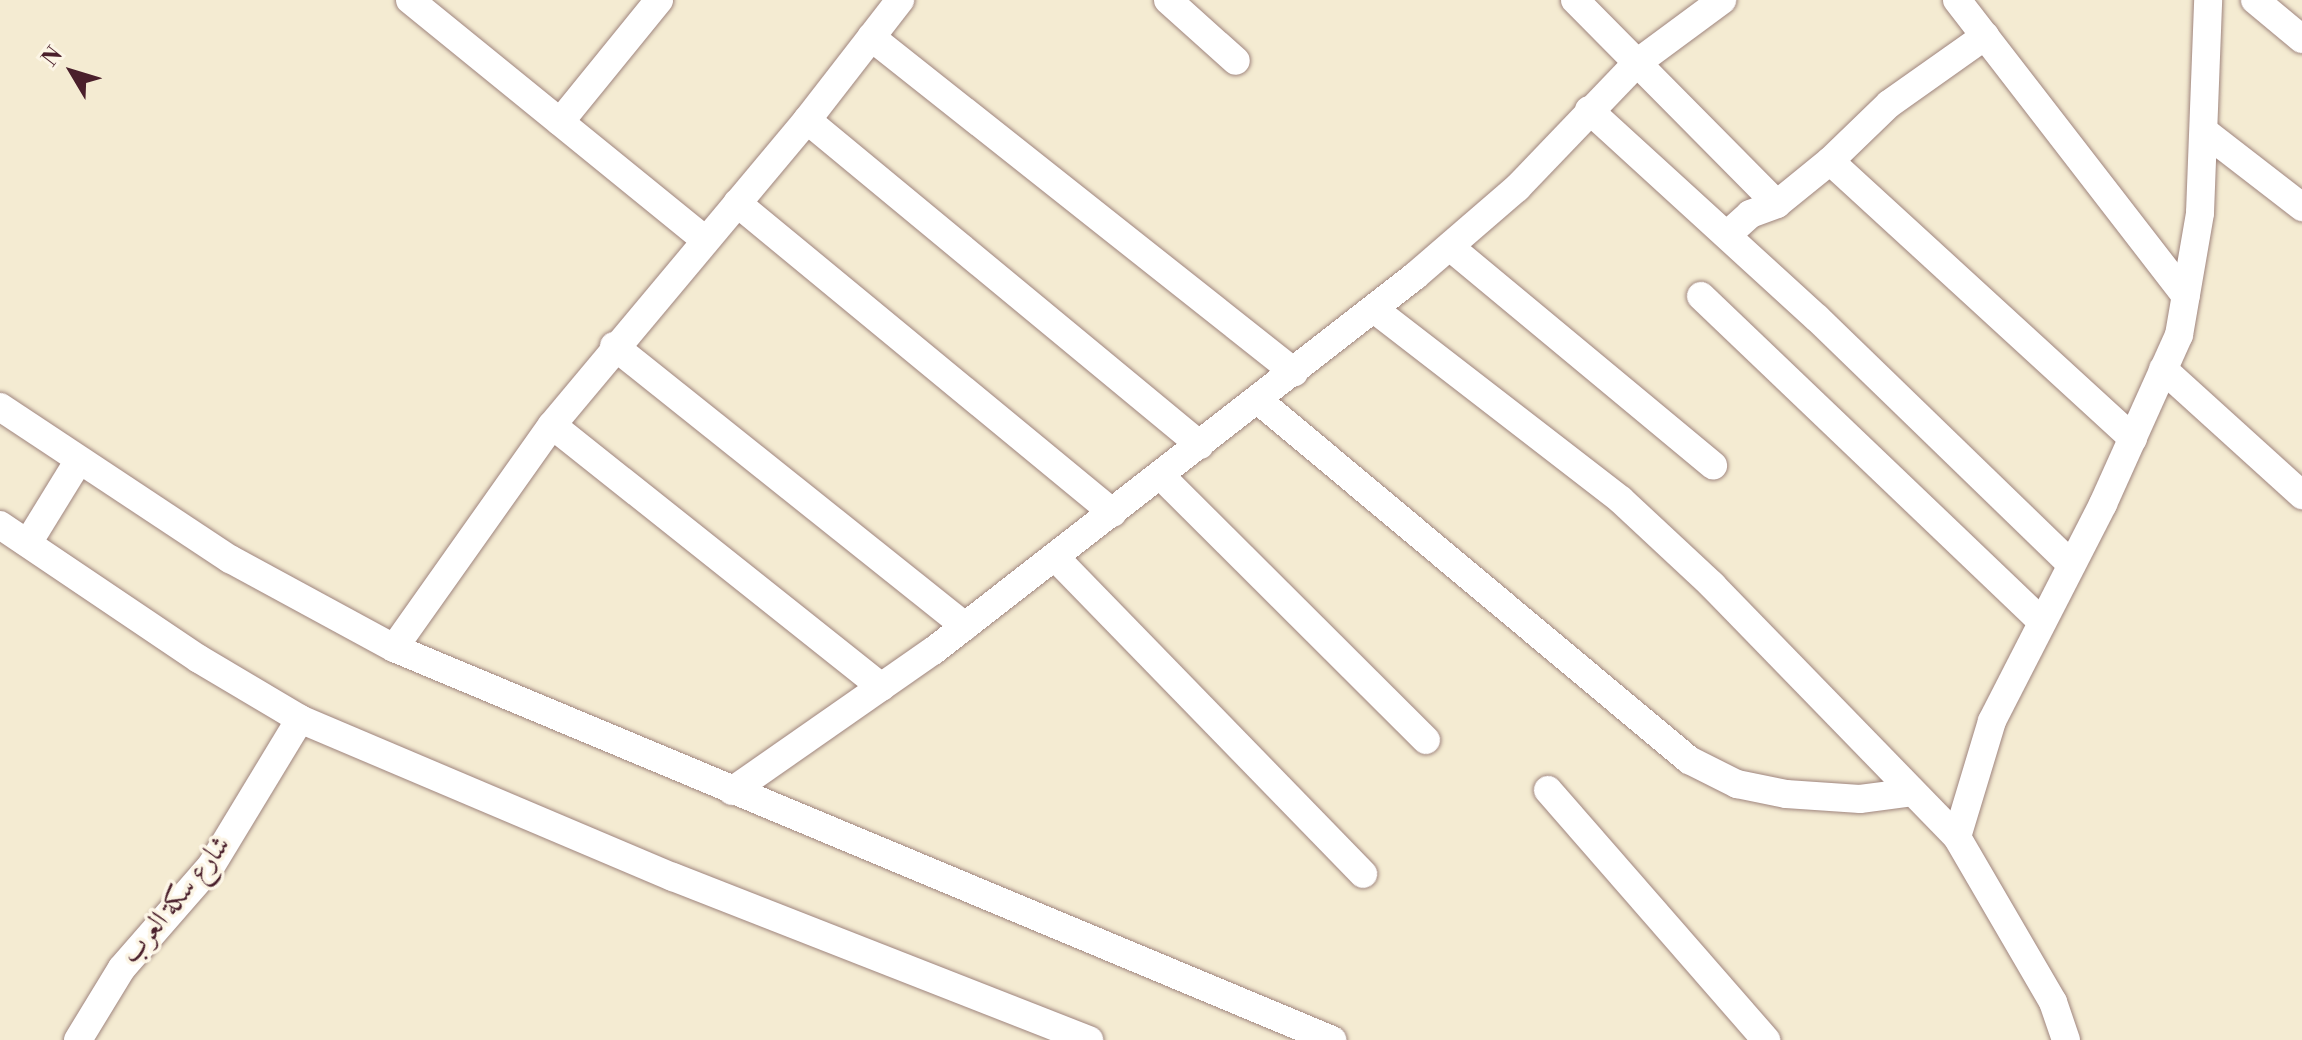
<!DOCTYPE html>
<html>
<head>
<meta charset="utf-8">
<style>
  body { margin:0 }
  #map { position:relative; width:2302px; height:1040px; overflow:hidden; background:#f4ebd2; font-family:"Libre Bodoni",Amiri,serif }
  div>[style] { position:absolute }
  .roads { filter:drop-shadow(0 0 2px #9f857e) drop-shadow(0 0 2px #9f857e) }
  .minor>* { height:28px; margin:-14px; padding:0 14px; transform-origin:14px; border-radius:14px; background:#fff }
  span { translate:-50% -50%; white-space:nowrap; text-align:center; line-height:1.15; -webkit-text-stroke:7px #fcf5e5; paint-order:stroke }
  .street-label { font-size:28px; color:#4a1f2b }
  .north { position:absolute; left:32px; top:32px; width:80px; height:80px; -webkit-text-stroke:6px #fcf5e5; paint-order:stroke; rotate:308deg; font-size:22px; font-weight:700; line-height:32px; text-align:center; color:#4a1f2b }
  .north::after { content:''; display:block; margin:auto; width:28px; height:36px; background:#4a1f2b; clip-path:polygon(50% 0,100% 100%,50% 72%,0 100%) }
</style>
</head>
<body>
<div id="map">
  <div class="roads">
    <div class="minor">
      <i style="left:410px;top:0;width:379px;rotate:39.1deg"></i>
      <i style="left:1168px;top:0;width:91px;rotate:41.9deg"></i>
      <i style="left:1575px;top:0;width:287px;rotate:45.3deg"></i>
      <i style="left:1777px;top:204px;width:68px;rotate:-39.1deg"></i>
      <i style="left:1830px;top:161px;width:411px;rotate:42.5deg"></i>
      <i style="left:1957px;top:0;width:374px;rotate:52.3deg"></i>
      <i style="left:2255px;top:0;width:61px;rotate:39.7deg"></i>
      <i style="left:871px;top:37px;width:540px;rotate:38.38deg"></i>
      <i style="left:1589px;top:110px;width:309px;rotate:42.4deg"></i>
      <i style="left:1817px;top:318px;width:354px;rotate:44.1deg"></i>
      <i style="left:807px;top:120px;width:510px;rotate:39.59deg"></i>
      <i style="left:560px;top:122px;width:157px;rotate:-50.9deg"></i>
      <i style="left:2205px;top:132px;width:123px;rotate:37.7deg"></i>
      <i style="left:1830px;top:161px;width:82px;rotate:-44deg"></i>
      <i style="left:1889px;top:104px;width:118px;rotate:-35.3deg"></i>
      <i style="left:737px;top:203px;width:487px;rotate:39.5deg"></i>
      <i style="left:1727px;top:235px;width:31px;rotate:-42deg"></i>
      <i style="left:1750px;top:214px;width:29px;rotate:-20deg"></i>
      <i style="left:1450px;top:247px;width:342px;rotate:39.7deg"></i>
      <i style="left:1701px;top:296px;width:470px;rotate:43.7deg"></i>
      <i style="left:1374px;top:309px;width:312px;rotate:37.7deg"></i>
      <i style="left:1621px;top:500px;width:125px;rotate:43deg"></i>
      <i style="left:1712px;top:585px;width:351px;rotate:45.8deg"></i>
      <i style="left:614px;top:346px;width:449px;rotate:38.6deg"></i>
      <i style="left:2163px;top:369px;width:188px;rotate:42.2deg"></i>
      <i style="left:1258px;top:400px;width:562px;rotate:39.87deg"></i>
      <i style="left:1689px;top:760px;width:54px;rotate:26.6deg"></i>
      <i style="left:1737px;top:784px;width:50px;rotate:11.5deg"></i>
      <i style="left:1786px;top:794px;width:74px;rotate:3.9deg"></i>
      <i style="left:1860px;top:799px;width:53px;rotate:-7.5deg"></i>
      <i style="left:0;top:407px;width:276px;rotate:33.5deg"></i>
      <i style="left:230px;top:559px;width:187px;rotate:28.5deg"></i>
      <i style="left:394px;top:648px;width:1017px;rotate:22.68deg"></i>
      <i style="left:552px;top:425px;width:421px;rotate:38.5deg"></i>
      <i style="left:1161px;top:476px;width:374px;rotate:44.9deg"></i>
      <i style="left:0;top:525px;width:240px;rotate:34deg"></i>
      <i style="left:199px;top:659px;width:117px;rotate:30.7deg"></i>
      <i style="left:300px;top:719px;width:405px;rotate:23deg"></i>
      <i style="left:673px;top:877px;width:447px;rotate:21.4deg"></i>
      <i style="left:28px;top:543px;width:97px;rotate:-58.4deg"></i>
      <i style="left:1055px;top:557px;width:442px;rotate:45.8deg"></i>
      <i style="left:394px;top:648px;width:273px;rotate:-54.7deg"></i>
      <i style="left:552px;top:425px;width:398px;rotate:-50.1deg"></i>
      <i style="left:807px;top:120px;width:152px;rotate:-52.2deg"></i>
      <i style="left:1548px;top:790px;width:332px;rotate:48.9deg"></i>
      <i style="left:732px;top:791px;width:245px;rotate:-34.9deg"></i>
      <i style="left:933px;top:651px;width:611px;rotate:-37.88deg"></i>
      <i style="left:1415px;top:276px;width:135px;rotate:-40.8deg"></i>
      <i style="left:1517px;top:188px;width:173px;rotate:-46.2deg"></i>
      <i style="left:1637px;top:63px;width:106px;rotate:-36.5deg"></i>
      <i style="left:78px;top:1040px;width:84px;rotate:-58.6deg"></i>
      <i style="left:122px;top:968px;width:135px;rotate:-48.9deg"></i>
      <i style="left:211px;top:866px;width:172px;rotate:-58.8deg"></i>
      <i style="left:2066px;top:1040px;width:40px;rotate:-108.9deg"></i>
      <i style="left:2053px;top:1002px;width:191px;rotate:-120.2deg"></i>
      <i style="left:1957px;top:837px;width:121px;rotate:-73.2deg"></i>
      <i style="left:1992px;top:721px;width:244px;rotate:-62.9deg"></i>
      <i style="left:2103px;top:504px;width:185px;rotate:-65.8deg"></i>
      <i style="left:2179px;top:335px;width:124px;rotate:-80.2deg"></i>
      <i style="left:2200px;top:213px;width:213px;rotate:-87.8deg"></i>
    </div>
  </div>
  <div class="street-label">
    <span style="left:176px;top:900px;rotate:-51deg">شارع سكة العرب</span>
  </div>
  <div class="north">N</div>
</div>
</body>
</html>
